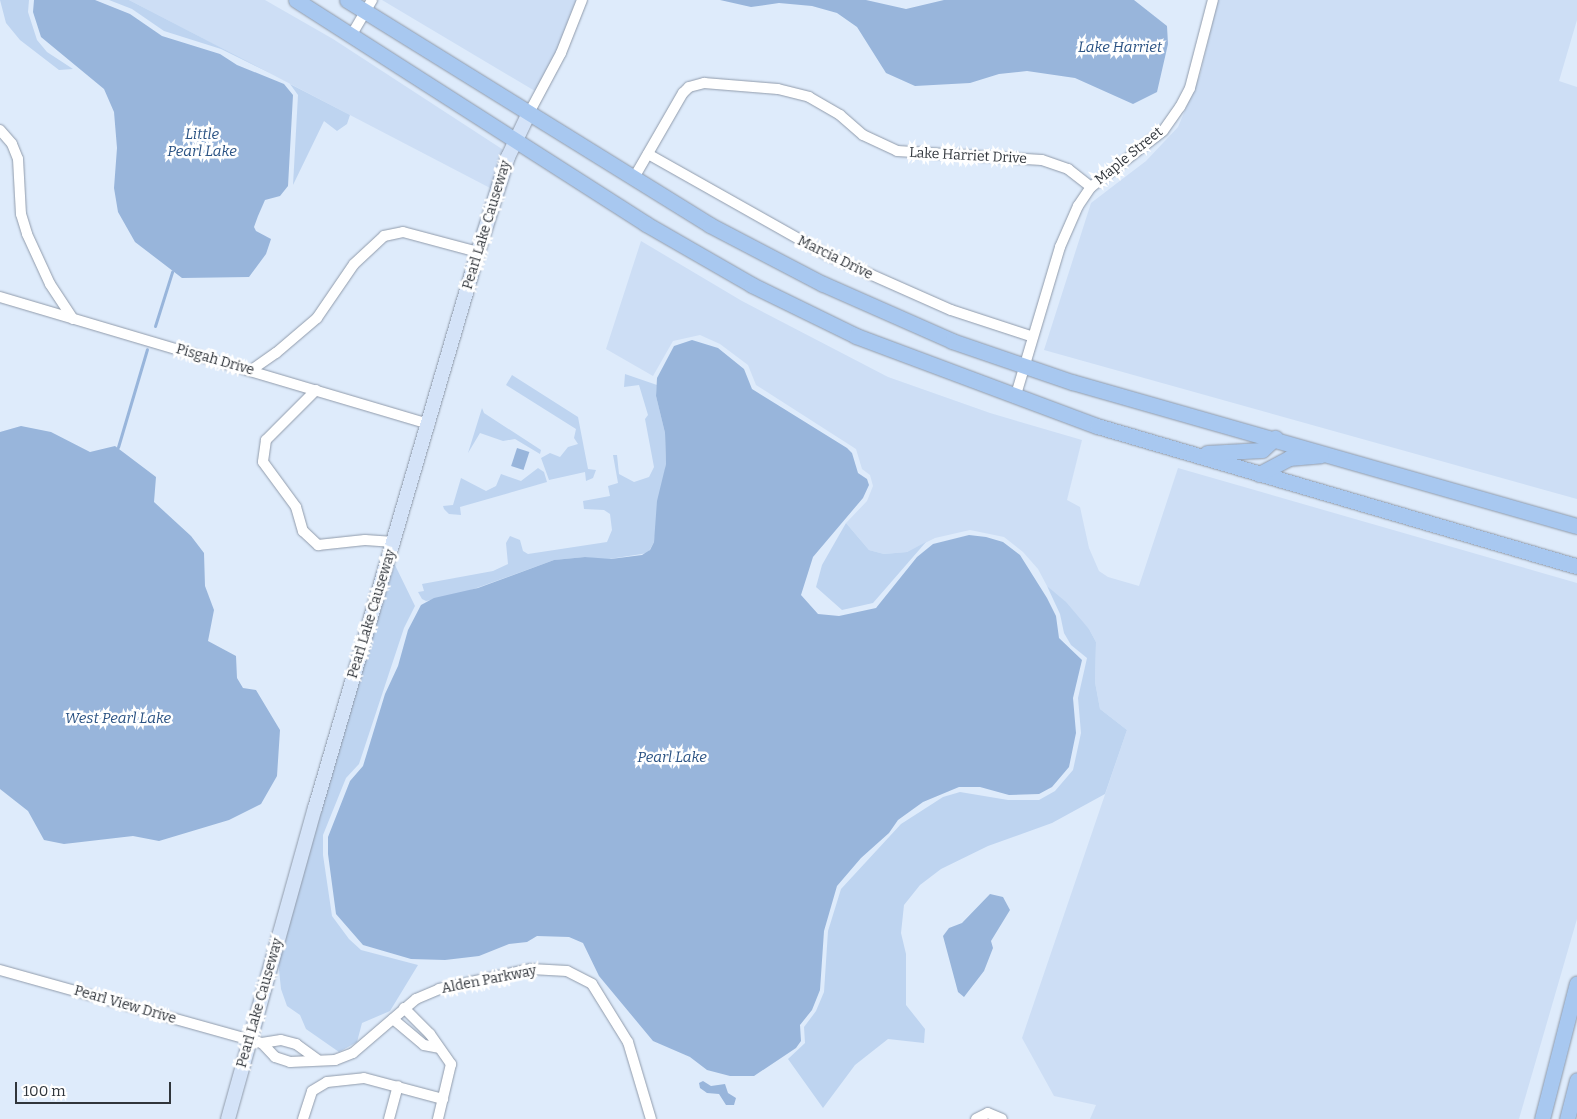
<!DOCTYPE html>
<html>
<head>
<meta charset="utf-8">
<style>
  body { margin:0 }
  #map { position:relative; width:1577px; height:1119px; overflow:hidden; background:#deebfb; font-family:Bitter,serif }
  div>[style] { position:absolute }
  .built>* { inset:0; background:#cddef5 }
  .green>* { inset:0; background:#bed4f0 }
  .water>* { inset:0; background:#98b5db; transform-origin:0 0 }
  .stream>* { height:3px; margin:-1.5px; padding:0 1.5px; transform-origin:1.5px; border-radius:1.5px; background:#98b5db }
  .roads { filter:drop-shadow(0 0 1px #909bab) drop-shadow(0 0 1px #909bab) }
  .street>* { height:10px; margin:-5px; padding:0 5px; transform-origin:5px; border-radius:5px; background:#fff }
  .secondary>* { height:14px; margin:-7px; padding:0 7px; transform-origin:7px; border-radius:7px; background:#d4e3f8 }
  .primary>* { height:15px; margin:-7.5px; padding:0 7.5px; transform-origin:7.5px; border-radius:7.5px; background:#a8c8f0 }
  span { translate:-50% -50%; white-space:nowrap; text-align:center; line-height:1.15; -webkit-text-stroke:5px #fff; paint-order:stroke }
  .street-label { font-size:14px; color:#30353b }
  .water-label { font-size:15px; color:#2a5283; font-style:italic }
  .scale { position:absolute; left:15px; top:1082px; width:156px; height:22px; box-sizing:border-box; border:2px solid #30353b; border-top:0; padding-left:6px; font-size:15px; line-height:18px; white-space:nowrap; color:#30353b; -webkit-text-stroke:4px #fff; paint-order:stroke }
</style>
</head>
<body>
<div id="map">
  <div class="built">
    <i style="clip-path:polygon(129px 0,265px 0,333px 39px,505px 151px,492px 189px)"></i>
    <i style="clip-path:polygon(382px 0,576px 0,557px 50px,535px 91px)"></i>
    <i style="clip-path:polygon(1218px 0,1577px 0,1577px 20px,1559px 81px,1577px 87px,1577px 499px,1044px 350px,1091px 203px,1146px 161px,1178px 127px,1200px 75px)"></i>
    <i style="clip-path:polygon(641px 241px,742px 301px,888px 377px,990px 413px,1082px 440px,1067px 500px,1080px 507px,1089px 548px,1099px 571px,1108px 577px,1139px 586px,1178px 468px,1577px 583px,1577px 919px,1519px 1119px,1090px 1119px,1096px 1105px,1054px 1096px,1022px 1038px,1127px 730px,1100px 709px,1095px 682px,1096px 642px,1089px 629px,1047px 586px,1038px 569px,1023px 552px,1004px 537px,970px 530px,935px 538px,907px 552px,884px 554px,869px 550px,846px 523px,867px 501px,873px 486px,870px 475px,862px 469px,856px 449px,756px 385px,748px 365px,720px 344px,700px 335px,673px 341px,653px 376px,606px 349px)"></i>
  </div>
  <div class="green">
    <i style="clip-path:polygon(0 0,29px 0,28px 12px,37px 40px,47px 52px,73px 69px,59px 70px,20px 40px,6px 23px)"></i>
    <i style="clip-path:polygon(109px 0,129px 0,270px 73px,221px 49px,164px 31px,132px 9px)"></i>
    <i style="clip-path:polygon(290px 84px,350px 115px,347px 124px,337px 131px,324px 121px,293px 185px,298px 95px)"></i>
    <i style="clip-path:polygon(625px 374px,657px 385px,656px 396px,665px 433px,666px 464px,654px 542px,648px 553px,603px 560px,585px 557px,554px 560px,460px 594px,426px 601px,422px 599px,418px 592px,424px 591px,422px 584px,493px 571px,508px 564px,506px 543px,510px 536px,520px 540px,523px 551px,528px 554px,607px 542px,612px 530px,610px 514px,604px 510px,584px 509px,583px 501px,610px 496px,608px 486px,618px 483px,613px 455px,617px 455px,619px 474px,634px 482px,649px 477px,654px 467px,645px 419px,648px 415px,639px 385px,624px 387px)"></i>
    <i style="clip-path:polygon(512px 375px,578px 417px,588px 469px,596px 470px,593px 478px,586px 481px,585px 472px,549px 480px,541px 458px,550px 453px,560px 457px,568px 447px,578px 444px,574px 438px,576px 429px,506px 385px)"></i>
    <i style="clip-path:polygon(482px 408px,484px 413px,541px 450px,540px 454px,515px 439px,503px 441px,480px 433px,468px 453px)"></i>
    <i style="clip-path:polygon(538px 468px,544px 472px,547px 482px,460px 507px,461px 515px,449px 514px,444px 509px,443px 506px,453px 505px,461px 478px,486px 491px,496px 486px,501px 474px,521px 481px)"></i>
    <i style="clip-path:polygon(846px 523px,869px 550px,884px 554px,907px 552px,926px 542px,873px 603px,842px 610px,816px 587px,822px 565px)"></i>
    <i style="clip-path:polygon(393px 561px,415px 606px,404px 628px,359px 764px,346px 778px,323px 835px,323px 855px,332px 916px,349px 939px,361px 950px,418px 965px,390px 1011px,362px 1023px,357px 1042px,339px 1052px,306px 1029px,300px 1015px,287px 1006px,281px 989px,278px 960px)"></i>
    <i style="clip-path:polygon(1047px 586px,1066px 602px,1089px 629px,1096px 642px,1095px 682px,1100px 709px,1127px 730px,1105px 794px,1052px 823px,988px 846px,941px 869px,920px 885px,904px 905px,901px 933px,906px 954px,906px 1005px,925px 1029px,924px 1043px,888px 1039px,855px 1065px,823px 1108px,788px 1059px,805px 1043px,804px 1027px,816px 1011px,824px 992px,828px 931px,841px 889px,901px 824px,943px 797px,960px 792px,1008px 800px,1039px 800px,1055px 791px,1073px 770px,1081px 733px,1078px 698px,1087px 658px,1071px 645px,1064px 633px,1060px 614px)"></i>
  </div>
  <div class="water">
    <i style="clip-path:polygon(34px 0,95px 0,130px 14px,162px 36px,220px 54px,237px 65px,284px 84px,293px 95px,288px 186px,280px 196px,265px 200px,258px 216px,254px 227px,256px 231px,271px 239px,266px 254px,249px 277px,182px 278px,135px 242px,118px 212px,114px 188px,117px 148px,114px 112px,104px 89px,41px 37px,33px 12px)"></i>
    <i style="clip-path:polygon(720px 0,866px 0,906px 9px,944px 0,1134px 0,1167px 26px,1168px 44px,1157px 92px,1133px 104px,1075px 78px,1027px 71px,999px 74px,970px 83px,915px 86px,886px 73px,857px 27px,837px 13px,812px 6px,779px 3px,751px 7px)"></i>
    <i style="clip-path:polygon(692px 340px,718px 348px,744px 369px,752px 389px,847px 448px,852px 453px,858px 473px,867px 479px,869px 485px,863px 498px,813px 557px,801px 595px,818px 614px,839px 616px,876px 608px,917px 557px,933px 544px,969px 535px,986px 537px,1003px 542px,1020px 555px,1047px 598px,1056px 616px,1059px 638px,1082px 660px,1073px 698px,1076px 733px,1069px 767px,1052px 787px,1039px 794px,1009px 795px,980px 787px,959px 787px,923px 802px,898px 820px,889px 833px,861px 858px,837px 886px,824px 931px,820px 990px,812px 1010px,800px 1025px,801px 1041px,796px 1048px,754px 1076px,730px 1076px,707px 1070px,690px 1057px,653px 1041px,599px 976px,583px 943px,569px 937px,537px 936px,527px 942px,509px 944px,479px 956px,445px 960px,411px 959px,363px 945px,336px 914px,328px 854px,328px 837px,350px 781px,363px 766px,385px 694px,398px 666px,408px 630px,421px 605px,434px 598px,478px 588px,554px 560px,585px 557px,611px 559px,642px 555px,650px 550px,654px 542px,657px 501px,666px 464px,665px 433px,656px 396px,657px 378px,674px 346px)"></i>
    <i style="clip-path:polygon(21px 426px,51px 432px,90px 452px,115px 446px,156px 477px,154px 502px,191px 536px,204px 553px,205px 586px,214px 610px,208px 641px,236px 656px,237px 678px,243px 688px,256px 690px,280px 730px,277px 776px,261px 804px,229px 820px,159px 841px,133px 836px,64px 844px,44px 840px,28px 811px,0 789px,0 432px)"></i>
    <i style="left:517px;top:448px;width:13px;height:19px;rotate:18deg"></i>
    <i style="clip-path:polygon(990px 894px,1003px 897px,1010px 910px,991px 941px,993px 948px,984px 971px,964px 997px,958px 992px,943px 936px,949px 928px,962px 923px)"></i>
    <i style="clip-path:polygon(703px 1081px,711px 1086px,725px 1084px,728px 1093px,736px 1098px,734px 1105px,726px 1105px,719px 1094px,707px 1093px,700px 1088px,699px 1083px)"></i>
  </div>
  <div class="stream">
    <i style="left:155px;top:326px;width:57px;rotate:-72.5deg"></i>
    <i style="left:118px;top:447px;width:102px;rotate:-73.5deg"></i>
  </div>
  <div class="roads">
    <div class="street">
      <i style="left:351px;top:36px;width:42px;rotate:-59.7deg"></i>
      <i style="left:529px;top:113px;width:68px;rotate:-61.9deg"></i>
      <i style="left:561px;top:53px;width:57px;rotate:-68.4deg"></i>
      <i style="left:0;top:130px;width:18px;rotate:49deg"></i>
      <i style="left:12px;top:144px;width:16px;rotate:68deg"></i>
      <i style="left:18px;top:159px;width:55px;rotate:86.9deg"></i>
      <i style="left:21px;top:214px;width:21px;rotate:73deg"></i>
      <i style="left:27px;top:234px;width:55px;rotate:65.3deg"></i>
      <i style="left:50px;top:284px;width:42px;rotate:56.7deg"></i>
      <i style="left:648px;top:154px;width:208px;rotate:29.4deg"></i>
      <i style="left:829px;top:256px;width:133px;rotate:23.9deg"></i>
      <i style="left:951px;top:310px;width:86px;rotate:18.2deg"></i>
      <i style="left:635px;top:176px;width:96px;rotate:-60deg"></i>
      <i style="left:683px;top:93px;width:8px;rotate:-45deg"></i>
      <i style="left:689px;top:87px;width:16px;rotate:-15deg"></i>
      <i style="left:704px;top:83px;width:74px;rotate:4.6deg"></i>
      <i style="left:778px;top:89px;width:32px;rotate:14deg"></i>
      <i style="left:809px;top:97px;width:36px;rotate:30deg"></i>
      <i style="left:840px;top:115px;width:30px;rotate:41deg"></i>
      <i style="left:863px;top:135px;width:38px;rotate:25deg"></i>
      <i style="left:897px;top:151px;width:145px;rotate:3.6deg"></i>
      <i style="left:1042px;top:160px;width:28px;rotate:19deg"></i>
      <i style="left:1068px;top:169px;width:29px;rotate:38deg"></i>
      <i style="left:0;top:297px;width:448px;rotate:16.5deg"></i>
      <i style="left:250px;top:371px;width:32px;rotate:-35deg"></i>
      <i style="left:276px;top:353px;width:54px;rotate:-40.5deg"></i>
      <i style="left:317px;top:318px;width:65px;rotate:-55.6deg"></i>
      <i style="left:354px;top:264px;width:41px;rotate:-43deg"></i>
      <i style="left:384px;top:236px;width:19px;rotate:-12deg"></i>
      <i style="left:403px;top:232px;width:78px;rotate:14.9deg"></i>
      <i style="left:316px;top:390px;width:71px;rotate:135deg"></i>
      <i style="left:266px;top:440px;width:22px;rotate:98deg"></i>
      <i style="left:263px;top:462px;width:56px;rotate:53.7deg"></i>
      <i style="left:296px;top:507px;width:25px;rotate:74deg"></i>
      <i style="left:303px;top:531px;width:21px;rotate:43deg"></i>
      <i style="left:318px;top:545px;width:47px;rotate:-6.1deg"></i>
      <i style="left:365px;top:540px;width:29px;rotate:4deg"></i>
      <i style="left:1015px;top:398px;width:158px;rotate:-73.4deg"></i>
      <i style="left:1060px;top:247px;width:45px;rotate:-66.3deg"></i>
      <i style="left:1078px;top:206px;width:23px;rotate:-56deg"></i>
      <i style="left:1091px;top:187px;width:91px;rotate:-37.9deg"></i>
      <i style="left:1163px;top:131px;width:29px;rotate:-55deg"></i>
      <i style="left:1180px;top:107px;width:21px;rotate:-62deg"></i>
      <i style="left:1190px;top:88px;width:91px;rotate:-75.4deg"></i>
      <i style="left:0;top:970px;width:272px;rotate:15.6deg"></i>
      <i style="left:262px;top:1043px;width:19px;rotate:-9deg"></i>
      <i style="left:281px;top:1040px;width:16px;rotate:15deg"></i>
      <i style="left:296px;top:1044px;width:26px;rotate:36deg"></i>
      <i style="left:404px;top:1008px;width:37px;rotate:45deg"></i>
      <i style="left:430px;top:1034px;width:37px;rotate:55deg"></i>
      <i style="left:451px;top:1064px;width:57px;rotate:103.3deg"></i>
      <i style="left:393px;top:1019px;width:40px;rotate:40deg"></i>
      <i style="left:424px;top:1045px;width:15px;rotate:11deg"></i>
      <i style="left:262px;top:1043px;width:19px;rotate:47deg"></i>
      <i style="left:275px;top:1057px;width:16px;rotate:18deg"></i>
      <i style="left:290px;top:1062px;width:45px;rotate:-2.5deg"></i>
      <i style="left:335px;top:1060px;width:19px;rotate:-21deg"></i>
      <i style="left:353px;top:1053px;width:83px;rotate:-40.6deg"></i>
      <i style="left:416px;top:999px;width:25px;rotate:-23deg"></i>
      <i style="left:439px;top:989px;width:94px;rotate:-12.3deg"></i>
      <i style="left:531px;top:969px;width:36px;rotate:3deg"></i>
      <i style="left:567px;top:971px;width:28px;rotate:27deg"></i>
      <i style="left:592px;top:984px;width:68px;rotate:58.2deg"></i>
      <i style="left:628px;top:1042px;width:80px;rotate:73.4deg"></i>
      <i style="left:303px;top:1119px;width:29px;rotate:-72deg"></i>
      <i style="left:312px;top:1091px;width:17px;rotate:-31deg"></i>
      <i style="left:327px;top:1082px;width:37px;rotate:-6deg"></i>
      <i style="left:364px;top:1078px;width:82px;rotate:14.9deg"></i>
      <i style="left:389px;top:1119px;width:34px;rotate:-75deg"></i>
      <i style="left:976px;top:1119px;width:13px;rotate:-27deg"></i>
      <i style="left:988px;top:1113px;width:15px;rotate:23deg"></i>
    </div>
    <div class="secondary">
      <i style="left:228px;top:1119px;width:323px;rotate:-74.4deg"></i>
      <i style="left:315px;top:808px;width:579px;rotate:-73.66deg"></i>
      <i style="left:478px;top:252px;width:100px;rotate:-72.5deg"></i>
      <i style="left:508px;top:157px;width:49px;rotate:-64.5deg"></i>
    </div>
    <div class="primary">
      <i style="left:296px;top:0;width:416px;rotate:32.6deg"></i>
      <i style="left:646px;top:224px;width:122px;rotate:29.9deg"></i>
      <i style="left:752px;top:285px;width:116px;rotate:26.1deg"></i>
      <i style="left:856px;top:336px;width:257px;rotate:20.5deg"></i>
      <i style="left:1097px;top:426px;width:500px;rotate:16.3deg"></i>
      <i style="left:347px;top:0;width:427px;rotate:31.8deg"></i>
      <i style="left:710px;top:225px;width:127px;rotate:27.6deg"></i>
      <i style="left:823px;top:284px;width:141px;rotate:23.8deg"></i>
      <i style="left:952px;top:341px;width:127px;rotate:18.9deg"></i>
      <i style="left:1072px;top:382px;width:525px;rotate:15.92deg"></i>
      <i style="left:1207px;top:453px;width:55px;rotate:-3.1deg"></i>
      <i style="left:1262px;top:450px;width:18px;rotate:-43deg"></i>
      <i style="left:1259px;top:474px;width:34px;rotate:-28deg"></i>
      <i style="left:1289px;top:458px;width:32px;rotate:-5deg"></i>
      <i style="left:1542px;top:1119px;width:140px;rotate:-75.6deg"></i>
      <i style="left:1567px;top:1119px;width:40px;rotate:-75.6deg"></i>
    </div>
  </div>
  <div class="street-label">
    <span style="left:968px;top:156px;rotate:3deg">Lake Harriet Drive</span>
    <span style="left:1129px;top:156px;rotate:-39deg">Maple Street</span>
    <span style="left:487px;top:225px;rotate:-73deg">Pearl Lake Causeway</span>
    <span style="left:835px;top:258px;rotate:26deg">Marcia Drive</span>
    <span style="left:215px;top:360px;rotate:16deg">Pisgah Drive</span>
    <span style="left:372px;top:614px;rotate:-73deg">Pearl Lake Causeway</span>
    <span style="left:489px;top:980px;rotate:-11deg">Alden Parkway</span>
    <span style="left:260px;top:1003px;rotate:-74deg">Pearl Lake Causeway</span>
    <span style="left:125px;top:1005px;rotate:16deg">Pearl View Drive</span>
  </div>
  <div class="water-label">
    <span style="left:1120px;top:48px">Lake Harriet</span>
    <span style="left:202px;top:143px">Little<br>Pearl Lake</span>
    <span style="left:118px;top:719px">West Pearl Lake</span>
    <span style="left:672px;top:758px">Pearl Lake</span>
  </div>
  <div class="scale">100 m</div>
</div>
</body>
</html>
